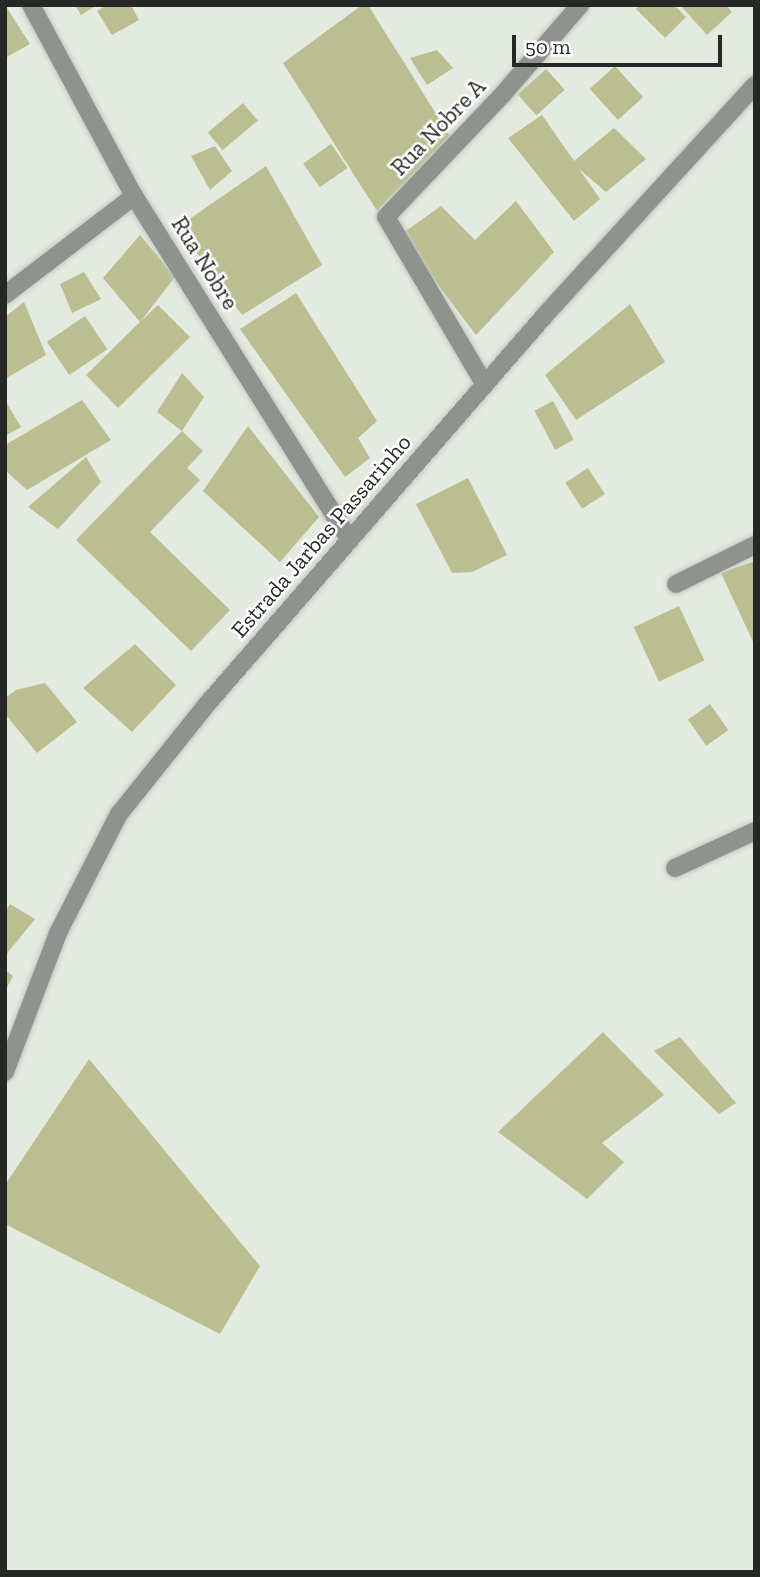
<!DOCTYPE html>
<html>
<head>
<meta charset="utf-8">
<style>
  body { margin:0 }
  #map { position:relative; width:760px; height:1577px; overflow:hidden; background:#e3eadf; font-family:"Zilla Slab",serif }
  div>[style] { position:absolute }
  .building>* { inset:0; background:#babe91; transform-origin:0 0 }
  .roads { filter:drop-shadow(0 0 2px #c1c7bd) drop-shadow(0 0 2px #c1c7bd) }
  .minor>* { height:18px; margin:-9px; padding:0 9px; transform-origin:9px; border-radius:9px; background:#8e9390 }
  span { translate:-50% -50%; white-space:nowrap; text-align:center; line-height:1.15; -webkit-text-stroke:5px #fff; paint-order:stroke }
  .street-label { font-size:23px; color:#252824 }
  .frame { position:absolute; inset:0; border:7px solid #252824; pointer-events:none }
  .scale { position:absolute; left:512px; top:35px; width:210px; height:32px; box-sizing:border-box; border:4px solid #252824; border-top:0; padding-left:9px; font-size:21px; line-height:24px; white-space:nowrap; color:#252824; -webkit-text-stroke:5px #fff; paint-order:stroke }
</style>
</head>
<body>
<div id="map">
  <div class="building">
    <i style="clip-path:polygon(5px 5px,30px 44px,5px 58px)"></i>
    <i style="clip-path:polygon(75px 5px,97px 5px,81px 15px)"></i>
    <i style="clip-path:polygon(107px 5px,131px 5px,139px 20px,112px 35px,97px 11px)"></i>
    <i style="clip-path:polygon(362px 5px,368px 5px,450px 136px,377px 211px,283px 63px)"></i>
    <i style="clip-path:polygon(640px 5px,674px 5px,686px 17px,665px 38px,636px 9px)"></i>
    <i style="clip-path:polygon(680px 5px,726px 5px,732px 12px,707px 35px)"></i>
    <i style="clip-path:polygon(437px 50px,453px 68px,427px 85px,410px 58px)"></i>
    <i style="left:615px;top:66px;width:42px;height:34px;rotate:48deg"></i>
    <i style="left:546px;top:69px;width:28px;height:38px;rotate:48deg"></i>
    <i style="left:243px;top:103px;width:23px;height:46px;rotate:50deg"></i>
    <i style="clip-path:polygon(542px 115px,574px 161px,614px 128px,646px 159px,606px 192px,579px 169px,600px 199px,574px 221px,508px 138px)"></i>
    <i style="left:331px;top:144px;width:29px;height:34px;rotate:55deg"></i>
    <i style="clip-path:polygon(215px 146px,232px 171px,210px 190px,191px 156px)"></i>
    <i style="clip-path:polygon(266px 166px,322px 265px,242px 315px,178px 227px)"></i>
    <i style="clip-path:polygon(516px 201px,554px 252px,476px 335px,400px 235px,441px 206px,475px 240px)"></i>
    <i style="clip-path:polygon(140px 235px,175px 277px,140px 322px,158px 305px,190px 337px,118px 408px,86px 375px,140px 322px,103px 278px)"></i>
    <i style="clip-path:polygon(84px 272px,101px 299px,72px 313px,60px 284px)"></i>
    <i style="clip-path:polygon(296px 293px,377px 421px,358px 438px,370px 458px,345px 477px,240px 329px)"></i>
    <i style="clip-path:polygon(24px 302px,46px 355px,5px 379px,5px 317px)"></i>
    <i style="clip-path:polygon(630px 304px,665px 362px,576px 420px,545px 375px)"></i>
    <i style="left:85px;top:316px;width:40px;height:46px;rotate:56deg"></i>
    <i style="clip-path:polygon(182px 373px,204px 397px,182px 431px,203px 451px,187px 468px,200px 480px,150px 532px,230px 610px,191px 651px,76px 540px,182px 431px,157px 412px)"></i>
    <i style="clip-path:polygon(5px 400px,21px 427px,5px 436px)"></i>
    <i style="clip-path:polygon(82px 400px,111px 440px,27px 490px,5px 470px,5px 445px)"></i>
    <i style="left:553px;top:401px;width:44px;height:21px;rotate:62deg"></i>
    <i style="clip-path:polygon(248px 426px,319px 517px,280px 562px,203px 491px)"></i>
    <i style="clip-path:polygon(86px 457px,101px 482px,58px 529px,28px 507px)"></i>
    <i style="left:588px;top:468px;width:31px;height:27px;rotate:57deg"></i>
    <i style="clip-path:polygon(468px 478px,507px 555px,472px 572px,452px 573px,416px 504px)"></i>
    <i style="clip-path:polygon(755px 561px,755px 646px,721px 573px)"></i>
    <i style="left:679px;top:606px;width:60px;height:50px;rotate:65deg"></i>
    <i style="clip-path:polygon(135px 644px,176px 685px,132px 732px,83px 688px)"></i>
    <i style="clip-path:polygon(45px 683px,77px 722px,37px 753px,5px 714px,5px 698px,16px 690px)"></i>
    <i style="left:710px;top:704px;width:32px;height:27px;rotate:55deg"></i>
    <i style="clip-path:polygon(10px 904px,35px 919px,5px 956px,5px 911px)"></i>
    <i style="clip-path:polygon(5px 970px,13px 976px,5px 991px)"></i>
    <i style="clip-path:polygon(603px 1032px,664px 1095px,602px 1143px,624px 1162px,587px 1199px,498px 1132px)"></i>
    <i style="clip-path:polygon(680px 1037px,736px 1103px,719px 1114px,654px 1051px)"></i>
    <i style="clip-path:polygon(89px 1059px,260px 1266px,220px 1334px,5px 1224px,5px 1185px)"></i>
  </div>
  <div class="roads">
    <div class="minor">
      <i style="left:31px;top:5px;width:217px;rotate:61.7deg"></i>
      <i style="left:134px;top:196px;width:406px;rotate:57.9deg"></i>
      <i style="left:5px;top:295px;width:163px;rotate:-37.5deg"></i>
      <i style="left:485px;top:385px;width:195px;rotate:-120.5deg"></i>
      <i style="left:386px;top:217px;width:170px;rotate:-46.4deg"></i>
      <i style="left:503px;top:94px;width:118px;rotate:-49.1deg"></i>
      <i style="left:676px;top:584px;width:88px;rotate:-26.3deg"></i>
      <i style="left:675px;top:868px;width:88px;rotate:-24.8deg"></i>
      <i style="left:5px;top:1072px;width:149px;rotate:-69.1deg"></i>
      <i style="left:58px;top:933px;width:134px;rotate:-62.9deg"></i>
      <i style="left:119px;top:814px;width:142px;rotate:-51.3deg"></i>
      <i style="left:208px;top:703px;width:515px;rotate:-49.01deg"></i>
      <i style="left:546px;top:314px;width:310px;rotate:-47.6deg"></i>
    </div>
  </div>
  <div class="street-label">
    <span style="left:438px;top:127px;rotate:-46deg">Rua Nobre A</span>
    <span style="left:205px;top:263px;rotate:58deg">Rua Nobre</span>
    <span style="left:321px;top:536px;rotate:-49deg">Estrada Jarbas Passarinho</span>
  </div>
  <div class="frame"></div>
  <div class="scale">50 m</div>
</div>
</body>
</html>
